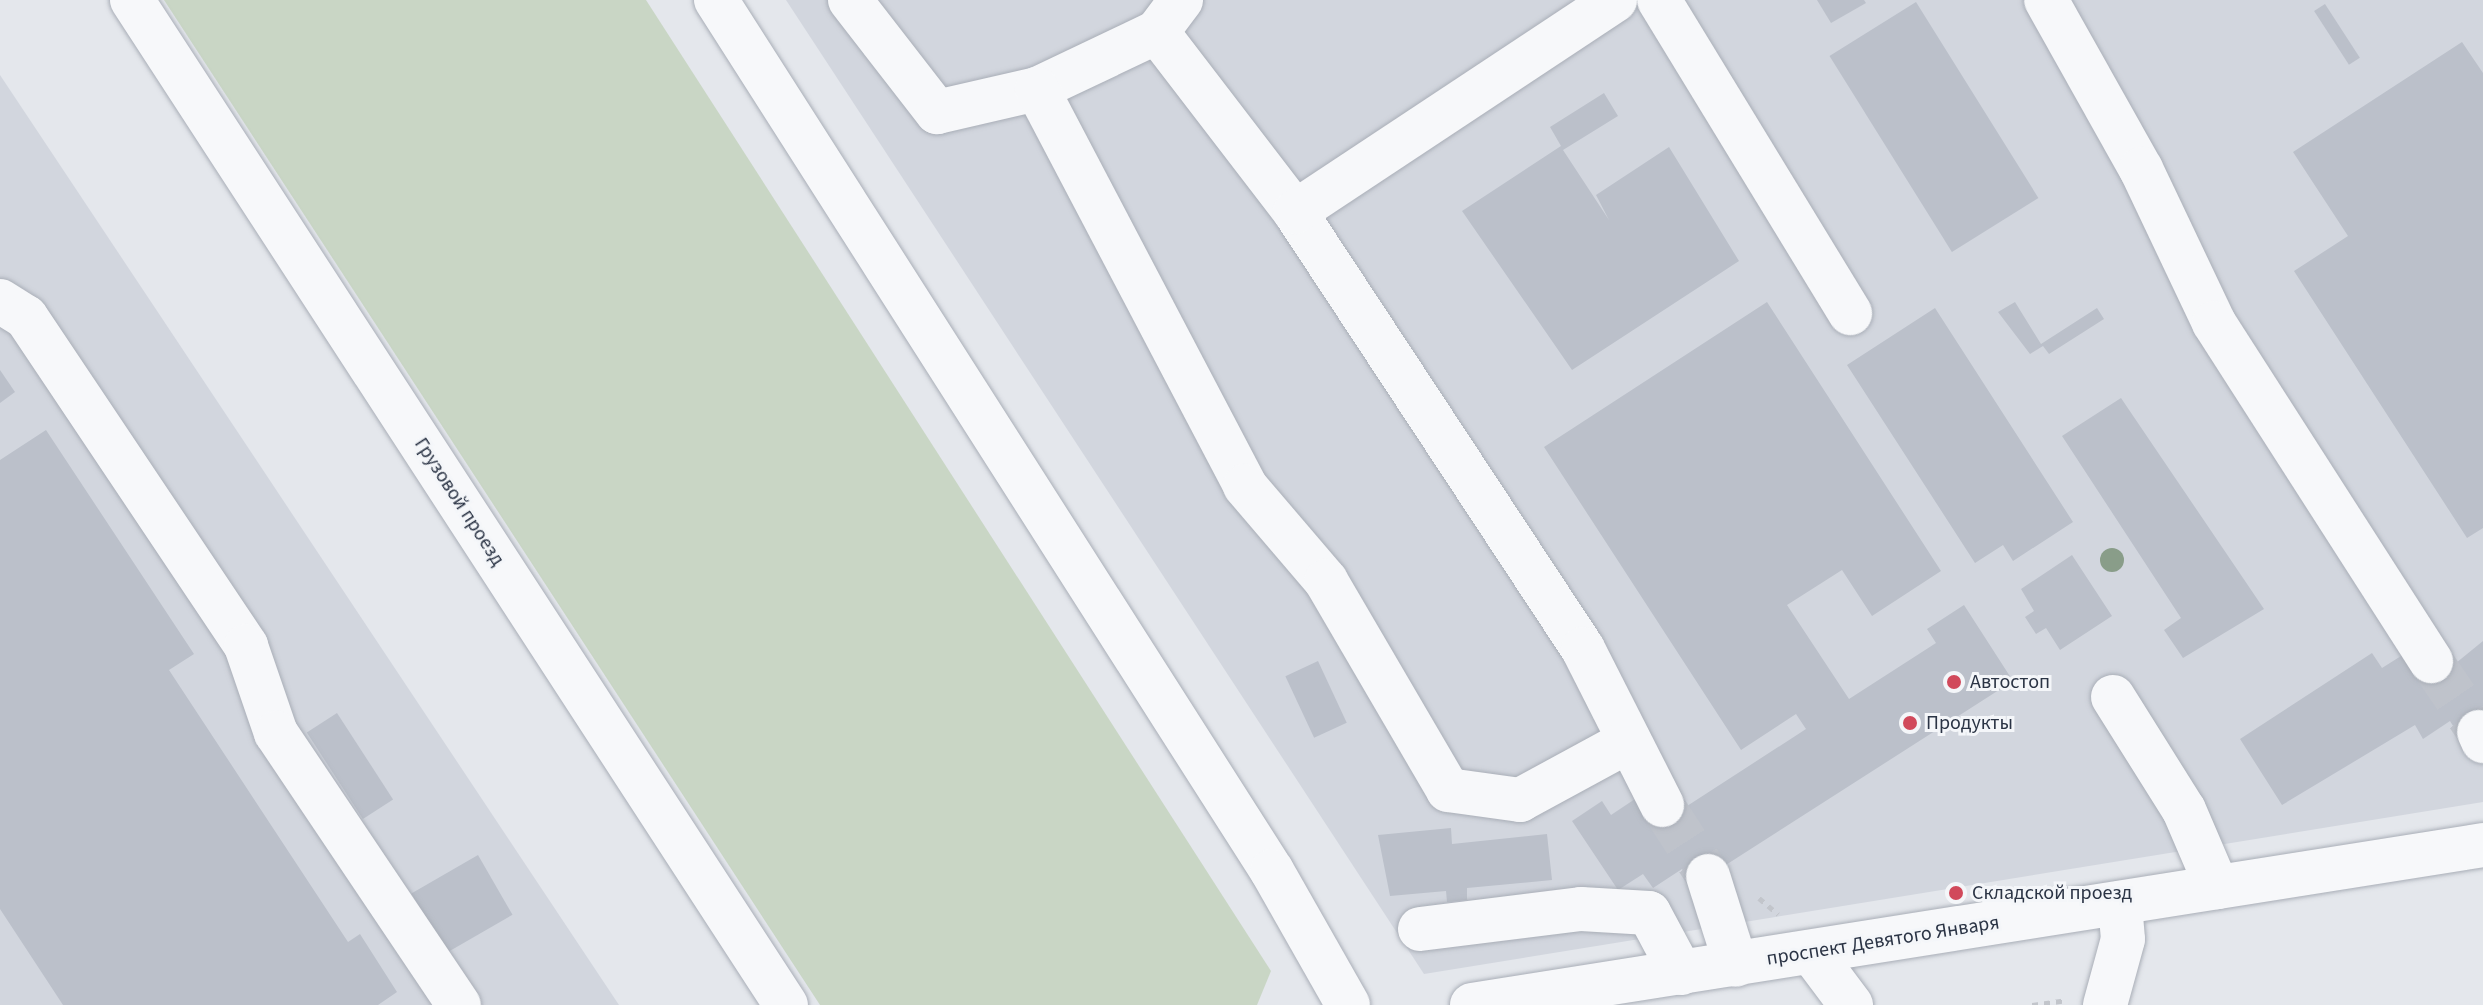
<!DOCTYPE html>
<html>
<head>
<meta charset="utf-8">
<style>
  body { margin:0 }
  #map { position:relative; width:2483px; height:1005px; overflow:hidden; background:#e4e7ec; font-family:"Source Sans 3",sans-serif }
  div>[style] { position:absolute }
  .built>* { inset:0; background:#d2d6de }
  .green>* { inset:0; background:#c9d6c5 }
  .building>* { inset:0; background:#bbc0ca; transform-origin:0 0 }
  .minor-tunnel>* { height:44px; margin-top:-22px; transform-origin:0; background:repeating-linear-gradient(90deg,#bfc3cb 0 44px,transparent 0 66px) }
  .path>* { height:5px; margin-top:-2.5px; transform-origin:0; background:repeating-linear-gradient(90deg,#c2c5cb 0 6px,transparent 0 12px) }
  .roads { filter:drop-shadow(0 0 2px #a9aeb7) drop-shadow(0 0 2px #a9aeb7) }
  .minor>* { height:44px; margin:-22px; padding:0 22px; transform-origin:22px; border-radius:22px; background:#f7f8fa }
  .trees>* { width:24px; height:24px; margin:-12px; border-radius:50%; background:#899d89 }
  .dots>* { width:22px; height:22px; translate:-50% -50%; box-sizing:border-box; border:4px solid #f4f6f9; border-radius:50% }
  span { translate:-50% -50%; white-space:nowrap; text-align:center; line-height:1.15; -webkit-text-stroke:6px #f4f6f9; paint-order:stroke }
  .street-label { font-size:20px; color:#2b3445 }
  .poi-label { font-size:20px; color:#2b3445 }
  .left { translate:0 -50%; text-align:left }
</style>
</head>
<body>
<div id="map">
  <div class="built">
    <i style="clip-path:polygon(786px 0,2483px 0,2483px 802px,1424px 974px)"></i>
    <i style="clip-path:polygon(0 75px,619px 1005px,0 1005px)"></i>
  </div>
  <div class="green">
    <i style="clip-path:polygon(164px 0,646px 0,1271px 971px,1257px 1005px,820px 1005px)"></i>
  </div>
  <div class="building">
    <i style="clip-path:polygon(1817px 0,1864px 0,1866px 3px,1831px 23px)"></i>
    <i style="left:1916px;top:2px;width:231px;height:102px;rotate:58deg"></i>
    <i style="left:2325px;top:4px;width:64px;height:13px;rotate:57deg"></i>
    <i style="clip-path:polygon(2462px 42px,2483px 73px,2483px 528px,2467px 538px,2294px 271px,2348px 236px,2293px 152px)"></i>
    <i style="clip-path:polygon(1604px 93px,1618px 116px,1563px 150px,1609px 220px,1596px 195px,1669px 147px,1739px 261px,1572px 370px,1462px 211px,1561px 146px,1550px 127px)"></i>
    <i style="clip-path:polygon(1767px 302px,1941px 571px,1872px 616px,1842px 570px,1787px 605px,1849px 699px,1936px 643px,1927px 629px,1964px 605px,2013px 681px,1693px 886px,1682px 869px,1653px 888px,1643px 874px,1618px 890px,1572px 821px,1602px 801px,1611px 815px,1638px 797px,1676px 796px,1684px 808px,1806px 729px,1796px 714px,1741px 750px,1544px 447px)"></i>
    <i style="clip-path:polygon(2015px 302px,2041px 344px,2097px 308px,2104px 319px,2049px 354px,2043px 346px,2030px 354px,1998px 312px)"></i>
    <i style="clip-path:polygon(1935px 308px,2073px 522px,2013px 561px,2003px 545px,1975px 563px,1847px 365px)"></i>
    <i style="clip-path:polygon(0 370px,15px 392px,0 403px)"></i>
    <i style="clip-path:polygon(2121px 398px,2264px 609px,2183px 658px,2164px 630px,2181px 618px,2062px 436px)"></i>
    <i style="clip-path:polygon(46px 430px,194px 654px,169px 670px,348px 942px,360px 934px,397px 992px,378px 1005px,63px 1005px,0 909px,0 460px)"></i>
    <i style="clip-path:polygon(2072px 555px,2112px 616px,2060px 650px,2046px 628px,2036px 634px,2025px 617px,2034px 611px,2021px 589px)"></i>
    <i style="clip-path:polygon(2483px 641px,2483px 730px,2463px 742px,2450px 721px,2423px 739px,2415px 725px,2282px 805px,2240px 739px,2372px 653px,2382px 668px,2409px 651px,2448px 650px,2456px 663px)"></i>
    <i style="left:1318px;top:661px;width:68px;height:36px;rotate:65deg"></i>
    <i style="left:337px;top:713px;width:103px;height:36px;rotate:57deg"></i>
    <i style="clip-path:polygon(1451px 828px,1452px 844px,1547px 834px,1552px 880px,1467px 888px,1467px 900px,1447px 902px,1446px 891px,1390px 896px,1378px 835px)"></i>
    <i style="left:478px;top:855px;width:69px;height:77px;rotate:60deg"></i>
  </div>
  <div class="minor-tunnel">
    <i style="left:2431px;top:661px;width:86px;rotate:55.9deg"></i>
    <i style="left:1662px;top:805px;width:85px;rotate:57.1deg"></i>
  </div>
  <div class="path">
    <i style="left:1759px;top:898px;width:25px;rotate:40deg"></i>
    <i style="left:2032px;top:1005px;width:34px;rotate:-8deg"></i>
  </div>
  <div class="roads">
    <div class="minor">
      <i style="left:132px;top:0;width:1199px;rotate:56.95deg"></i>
      <i style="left:716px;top:0;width:1033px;rotate:57.45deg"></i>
      <i style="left:1272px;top:871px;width:154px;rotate:60.4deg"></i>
      <i style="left:850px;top:0;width:142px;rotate:52.2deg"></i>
      <i style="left:937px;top:112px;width:103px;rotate:-13deg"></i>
      <i style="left:1037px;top:89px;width:133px;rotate:-25.4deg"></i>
      <i style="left:1157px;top:32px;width:40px;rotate:-53deg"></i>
      <i style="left:1659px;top:0;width:367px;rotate:58.6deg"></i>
      <i style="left:2046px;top:0;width:194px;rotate:60.7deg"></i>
      <i style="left:2141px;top:169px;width:170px;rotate:64.6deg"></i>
      <i style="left:2214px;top:323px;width:402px;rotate:57.3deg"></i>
      <i style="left:1157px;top:32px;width:227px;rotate:52.5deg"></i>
      <i style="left:1295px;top:212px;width:523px;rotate:56.61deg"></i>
      <i style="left:1583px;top:649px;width:175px;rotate:63.1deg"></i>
      <i style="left:1037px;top:89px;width:448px;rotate:62.3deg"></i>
      <i style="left:1245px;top:486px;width:125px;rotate:49.5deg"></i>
      <i style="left:1326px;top:581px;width:242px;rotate:59.7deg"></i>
      <i style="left:1448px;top:790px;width:73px;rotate:7.9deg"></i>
      <i style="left:1520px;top:800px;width:122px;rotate:-28.5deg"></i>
      <i style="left:1295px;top:212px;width:384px;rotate:-33.5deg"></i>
      <i style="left:0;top:301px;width:31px;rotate:32deg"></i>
      <i style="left:26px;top:317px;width:396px;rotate:56.2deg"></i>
      <i style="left:246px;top:646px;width:92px;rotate:71deg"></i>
      <i style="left:276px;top:733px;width:328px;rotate:56.1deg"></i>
      <i style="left:2113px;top:697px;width:133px;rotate:57.9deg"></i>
      <i style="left:2184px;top:810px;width:84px;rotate:66.8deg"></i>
      <i style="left:2479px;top:732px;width:10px;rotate:66deg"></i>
      <i style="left:1708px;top:876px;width:93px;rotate:72.5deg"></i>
      <i style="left:1420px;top:929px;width:162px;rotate:-7.1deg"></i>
      <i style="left:1581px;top:909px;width:68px;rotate:3.4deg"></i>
      <i style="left:1649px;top:913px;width:68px;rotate:61.9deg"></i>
      <i style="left:1812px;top:953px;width:65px;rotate:53.1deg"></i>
      <i style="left:1472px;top:1005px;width:1024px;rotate:-8.99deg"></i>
      <i style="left:2105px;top:1005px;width:68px;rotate:-74.7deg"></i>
      <i style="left:2123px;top:939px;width:36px;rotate:-95deg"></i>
    </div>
  </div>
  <div class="trees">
    <i style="left:2112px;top:560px"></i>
  </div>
  <div class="dots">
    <i style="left:1954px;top:682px;background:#d1495b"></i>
    <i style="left:1910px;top:723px;background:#d1495b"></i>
    <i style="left:1956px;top:893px;background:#d1495b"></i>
  </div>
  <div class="street-label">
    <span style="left:459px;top:502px;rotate:57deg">Грузовой проезд</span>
    <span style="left:1883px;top:941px;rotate:-9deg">проспект Девятого Января</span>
  </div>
  <div class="poi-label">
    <span class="left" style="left:1970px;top:682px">Автостоп</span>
    <span class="left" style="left:1926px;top:723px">Продукты</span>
    <span class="left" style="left:1972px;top:893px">Складской проезд</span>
  </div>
</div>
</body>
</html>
